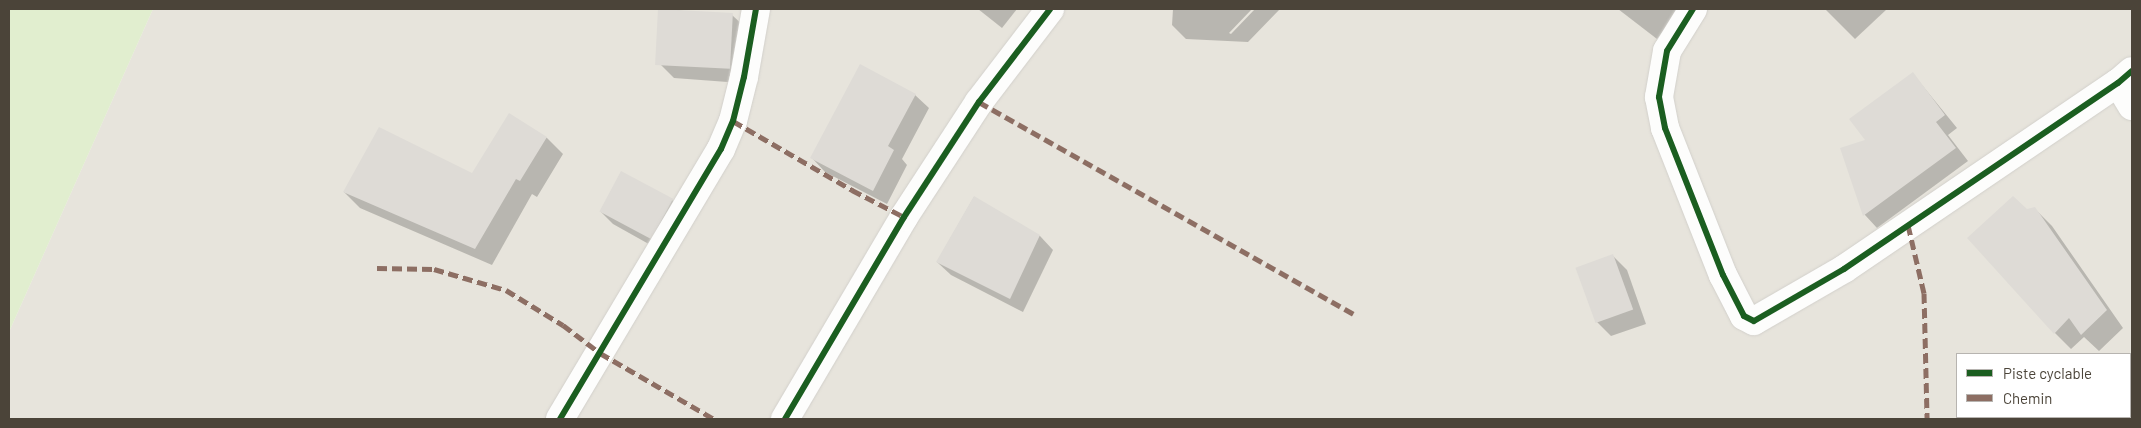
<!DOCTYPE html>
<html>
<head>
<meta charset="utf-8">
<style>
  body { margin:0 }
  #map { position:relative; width:2141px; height:428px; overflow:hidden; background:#f4f2ee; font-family:Barlow,sans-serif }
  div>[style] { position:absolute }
  .residential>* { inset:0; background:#e7e4dc }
  .green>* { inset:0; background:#e1eecf }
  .shadow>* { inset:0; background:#0003 }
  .building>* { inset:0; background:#dedbd6; transform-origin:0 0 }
  .roads { filter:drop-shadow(0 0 1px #d2d0cb) drop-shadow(0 0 1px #d2d0cb) }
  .street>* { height:28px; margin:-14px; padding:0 14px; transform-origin:14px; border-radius:14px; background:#fdfdfc }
  .quiet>* { height:5px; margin-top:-2.5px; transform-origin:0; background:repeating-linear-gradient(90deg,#8d6e63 0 10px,transparent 0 15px) }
  .cycleway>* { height:6px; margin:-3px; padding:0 3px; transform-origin:3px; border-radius:3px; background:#1b5e20 }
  span { translate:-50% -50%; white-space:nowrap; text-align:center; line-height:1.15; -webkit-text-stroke:5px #fff; paint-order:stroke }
  .frame { position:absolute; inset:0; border:10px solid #4b4439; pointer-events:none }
  .legend { position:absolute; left:1956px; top:353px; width:175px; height:65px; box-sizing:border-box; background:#fff; border:1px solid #b7b4b0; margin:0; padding:6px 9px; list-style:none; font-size:15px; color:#4b4439 }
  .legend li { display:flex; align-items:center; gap:10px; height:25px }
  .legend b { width:25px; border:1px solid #b7b4b0 }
</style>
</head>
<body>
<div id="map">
  <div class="residential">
    <i style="clip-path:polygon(evenodd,153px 9px,2132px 9px,2132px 419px,9px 419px,9px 332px,153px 9px,1957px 354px,2130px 354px,2130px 417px,1957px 417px,1957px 354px)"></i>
  </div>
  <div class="green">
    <i style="clip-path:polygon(9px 9px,153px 9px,9px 332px)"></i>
  </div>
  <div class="shadow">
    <i style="clip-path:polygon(659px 9px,732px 15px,746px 28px,741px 83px,674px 78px,660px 64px)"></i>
    <i style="clip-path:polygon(978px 9px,1017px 9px,1002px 28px)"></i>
    <i style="clip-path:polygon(1173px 9px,1252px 9px,1229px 33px,1231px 34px,1255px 9px,1280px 9px,1248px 42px,1186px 39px,1172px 25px)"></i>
    <i style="clip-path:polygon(1618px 9px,1681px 9px,1657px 39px)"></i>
    <i style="clip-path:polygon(1825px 9px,1887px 9px,1855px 39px)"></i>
    <i style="clip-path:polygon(1913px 74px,1957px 128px,1948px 135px,1968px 161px,1877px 228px,1865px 215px,1842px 149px,1867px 141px)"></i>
    <i style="clip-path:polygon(915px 95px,929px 108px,902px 159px,907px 165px,887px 204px,825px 172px,812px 158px)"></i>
    <i style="clip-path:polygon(509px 115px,547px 138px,563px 154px,537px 197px,532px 194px,492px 265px,360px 208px,344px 192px,472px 175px)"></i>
    <i style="clip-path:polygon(974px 197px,1040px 236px,1053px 250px,1023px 312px,951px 275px,937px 262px)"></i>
    <i style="clip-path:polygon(672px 200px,686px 214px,663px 252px,613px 224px,600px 211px)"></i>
    <i style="clip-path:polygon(2035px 209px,2052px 226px,2123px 328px,2099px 351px,2084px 337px,2071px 349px,2055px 333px,2026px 211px)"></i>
    <i style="clip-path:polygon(1613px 256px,1627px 270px,1646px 324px,1611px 336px,1597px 322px)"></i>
  </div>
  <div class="building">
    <i style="left:658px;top:9px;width:75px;height:56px;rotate:3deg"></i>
    <i style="clip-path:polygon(860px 64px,916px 94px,888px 146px,894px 150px,873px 191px,810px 158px)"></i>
    <i style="clip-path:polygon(1913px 72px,1945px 115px,1936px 122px,1956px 148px,1863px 216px,1840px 148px,1865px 140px,1849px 119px)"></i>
    <i style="clip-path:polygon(509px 113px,547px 137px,520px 181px,516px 179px,475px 249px,343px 192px,379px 127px,472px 173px)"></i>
    <i style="left:621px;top:171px;width:59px;height:46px;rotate:28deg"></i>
    <i style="clip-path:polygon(974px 196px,1040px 235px,1010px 299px,936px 262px)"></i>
    <i style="clip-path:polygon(2013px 196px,2027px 209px,2035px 207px,2107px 310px,2081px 335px,2069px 318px,2054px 334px,1967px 238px)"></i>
    <i style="left:1613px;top:254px;width:59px;height:40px;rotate:70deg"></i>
  </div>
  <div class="roads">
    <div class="street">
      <i style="left:1693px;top:9px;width:49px;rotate:121.8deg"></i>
      <i style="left:1667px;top:51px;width:47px;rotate:99.9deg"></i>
      <i style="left:1659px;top:97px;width:32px;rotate:79deg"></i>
      <i style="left:1665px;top:128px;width:158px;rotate:68.5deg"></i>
      <i style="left:1723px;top:275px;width:46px;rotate:62.9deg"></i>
      <i style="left:1744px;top:316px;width:11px;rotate:27deg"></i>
      <i style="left:1754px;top:321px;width:104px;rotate:-30deg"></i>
      <i style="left:1844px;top:269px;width:331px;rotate:-34.2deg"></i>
      <i style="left:2118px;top:83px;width:18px;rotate:-41deg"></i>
      <i style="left:2118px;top:83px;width:27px;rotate:59deg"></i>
      <i style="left:560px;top:419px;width:314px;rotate:-59.2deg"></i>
      <i style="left:721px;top:149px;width:30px;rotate:-67deg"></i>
      <i style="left:733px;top:121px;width:45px;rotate:-76deg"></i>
      <i style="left:744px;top:77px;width:69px;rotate:-80deg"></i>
      <i style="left:785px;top:419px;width:234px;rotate:-59.5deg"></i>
      <i style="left:904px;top:217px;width:137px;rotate:-56.9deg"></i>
      <i style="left:979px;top:102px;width:117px;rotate:-52.6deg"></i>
    </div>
  </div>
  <div class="quiet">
    <i style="left:979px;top:102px;width:432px;rotate:29.5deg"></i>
    <i style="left:733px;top:121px;width:138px;rotate:30.1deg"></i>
    <i style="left:852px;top:190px;width:59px;rotate:27.4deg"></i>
    <i style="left:1908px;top:225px;width:70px;rotate:76.8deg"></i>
    <i style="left:1924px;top:293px;width:126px;rotate:88.6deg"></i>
    <i style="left:377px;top:268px;width:57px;rotate:1deg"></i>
    <i style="left:434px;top:269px;width:75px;rotate:16.3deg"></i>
    <i style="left:506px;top:290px;width:67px;rotate:31.6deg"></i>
    <i style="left:563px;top:325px;width:46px;rotate:37.1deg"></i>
    <i style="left:600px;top:353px;width:132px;rotate:30.1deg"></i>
  </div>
  <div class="cycleway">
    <i style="left:1693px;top:9px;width:49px;rotate:121.8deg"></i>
    <i style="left:1667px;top:51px;width:47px;rotate:99.9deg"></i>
    <i style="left:1659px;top:97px;width:32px;rotate:79deg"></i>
    <i style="left:1665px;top:128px;width:158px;rotate:68.5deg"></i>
    <i style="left:1723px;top:275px;width:46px;rotate:62.9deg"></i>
    <i style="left:1744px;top:316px;width:11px;rotate:27deg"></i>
    <i style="left:1754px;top:321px;width:104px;rotate:-30deg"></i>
    <i style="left:1844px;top:269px;width:331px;rotate:-34.2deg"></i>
    <i style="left:2118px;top:83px;width:18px;rotate:-41deg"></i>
    <i style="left:560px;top:419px;width:314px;rotate:-59.2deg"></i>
    <i style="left:721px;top:149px;width:30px;rotate:-67deg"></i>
    <i style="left:733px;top:121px;width:45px;rotate:-76deg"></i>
    <i style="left:744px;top:77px;width:69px;rotate:-80deg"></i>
    <i style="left:785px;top:419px;width:234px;rotate:-59.5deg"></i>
    <i style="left:904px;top:217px;width:137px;rotate:-56.9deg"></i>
    <i style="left:979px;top:102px;width:117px;rotate:-52.6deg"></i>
  </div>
  <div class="frame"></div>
  <ul class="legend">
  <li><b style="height:6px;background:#1b5e20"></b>Piste cyclable</li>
  <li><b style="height:6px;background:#8d6e63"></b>Chemin</li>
  </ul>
</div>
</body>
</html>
